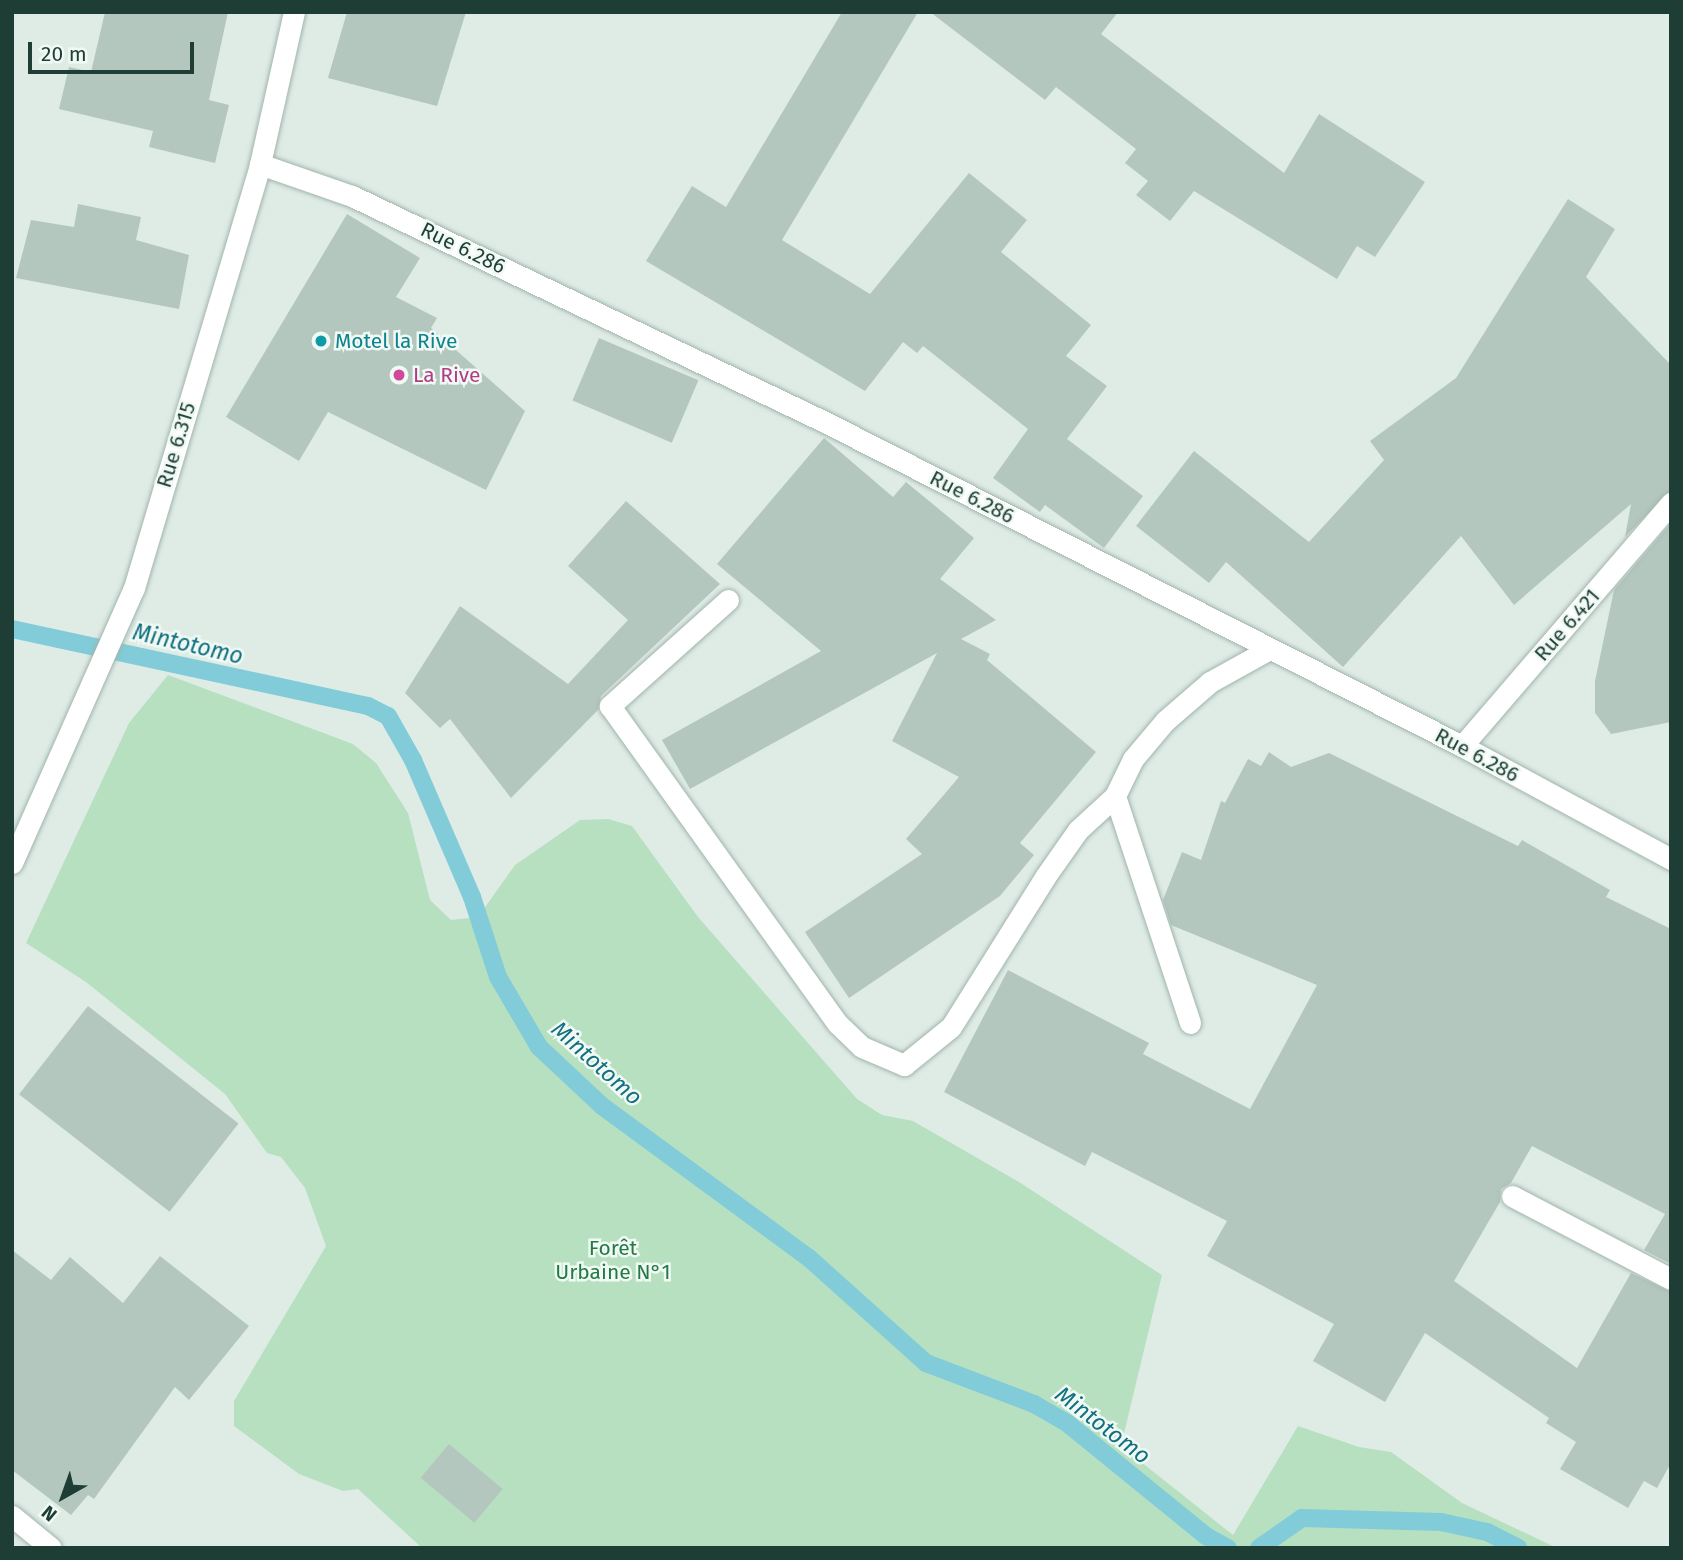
<!DOCTYPE html>
<html>
<head>
<meta charset="utf-8">
<style>
  body { margin:0 }
  #map { position:relative; width:1683px; height:1560px; overflow:hidden; background:#dfece6; font-family:"Fira Sans",sans-serif }
  div>[style] { position:absolute }
  .green>* { inset:0; background:#b6e0c0 }
  .stream>* { height:18px; margin:-9px; padding:0 9px; transform-origin:9px; border-radius:9px; background:#81ccd8 }
  .building>* { inset:0; background:#b4c7bf; transform-origin:0 0 }
  .roads { filter:drop-shadow(0 0 2px #a1b4ad) drop-shadow(0 0 2px #a1b4ad) }
  .minor>* { height:21px; margin:-10.5px; padding:0 10.5px; transform-origin:10.5px; border-radius:10.5px; background:#fff }
  .dots>* { width:19px; height:19px; translate:-50% -50%; box-sizing:border-box; border:4px solid #f0f9f4; border-radius:50% }
  span { translate:-50% -50%; white-space:nowrap; text-align:center; line-height:1.15; -webkit-text-stroke:5px #f0f9f4; paint-order:stroke }
  .street-label { font-size:21px; color:#1e3e35 }
  .culture-label { font-size:21px; color:#0d838f }
  .left { translate:0 -50%; text-align:left }
  .hotel-label { font-size:21px; color:#b23c85 }
  .park-label { font-size:21px; color:#247a44 }
  .water-label { font-size:23px; color:#127081; font-style:italic }
  .frame { position:absolute; inset:0; border:14px solid #1e3e35; pointer-events:none }
  .north { position:absolute; left:28px; top:1462px; width:70px; height:70px; -webkit-text-stroke:5px #f0f9f4; paint-order:stroke; rotate:220deg; font-size:19px; font-weight:700; line-height:28px; text-align:center; color:#1e3e35 }
  .north::after { content:''; display:block; margin:auto; width:24px; height:32px; background:#1e3e35; clip-path:polygon(50% 0,100% 100%,50% 72%,0 100%) }
  .scale { position:absolute; left:28px; top:42px; width:166px; height:32px; box-sizing:border-box; border:4px solid #1e3e35; border-top:0; padding-left:9px; font-size:21px; line-height:24px; white-space:nowrap; color:#1e3e35; -webkit-text-stroke:5px #f0f9f4; paint-order:stroke }
</style>
</head>
<body>
<div id="map">
  <div class="green">
    <i style="clip-path:polygon(168px 675px,353px 744px,376px 763px,408px 813px,430px 900px,451px 920px,478px 917px,515px 865px,580px 820px,608px 819px,632px 826px,698px 917px,857px 1099px,882px 1115px,913px 1121px,1019px 1182px,1162px 1275px,1121px 1446px,1233px 1535px,1298px 1426px,1359px 1447px,1391px 1452px,1462px 1503px,1557px 1548px,422px 1548px,358px 1489px,343px 1491px,299px 1474px,234px 1426px,234px 1401px,326px 1246px,305px 1188px,281px 1157px,267px 1153px,225px 1094px,86px 982px,26px 943px,129px 723px)"></i>
  </div>
  <div class="stream">
    <i style="left:12px;top:629px;width:364px;rotate:12.2deg"></i>
    <i style="left:368px;top:706px;width:22px;rotate:27deg"></i>
    <i style="left:388px;top:716px;width:51px;rotate:60.4deg"></i>
    <i style="left:413px;top:760px;width:149px;rotate:66.7deg"></i>
    <i style="left:472px;top:897px;width:84px;rotate:72deg"></i>
    <i style="left:498px;top:977px;width:81px;rotate:59.6deg"></i>
    <i style="left:539px;top:1047px;width:86px;rotate:43.1deg"></i>
    <i style="left:602px;top:1106px;width:257px;rotate:36.3deg"></i>
    <i style="left:809px;top:1258px;width:157px;rotate:41.9deg"></i>
    <i style="left:926px;top:1363px;width:116px;rotate:20.8deg"></i>
    <i style="left:1034px;top:1404px;width:38px;rotate:30deg"></i>
    <i style="left:1067px;top:1423px;width:179px;rotate:39.1deg"></i>
    <i style="left:1206px;top:1536px;width:25px;rotate:29deg"></i>
    <i style="left:1259px;top:1548px;width:52px;rotate:-34.9deg"></i>
    <i style="left:1302px;top:1518px;width:139px;rotate:1.6deg"></i>
    <i style="left:1441px;top:1522px;width:47px;rotate:12.3deg"></i>
    <i style="left:1487px;top:1532px;width:35px;rotate:27deg"></i>
  </div>
  <div class="building">
    <i style="clip-path:polygon(105px 12px,228px 12px,209px 100px,229px 105px,215px 163px,149px 147px,153px 131px,59px 109px,69px 67px,91px 72px)"></i>
    <i style="clip-path:polygon(347px 12px,466px 12px,437px 106px,328px 78px)"></i>
    <i style="clip-path:polygon(842px 12px,918px 12px,782px 240px,870px 294px,969px 173px,1027px 220px,1001px 252px,1091px 325px,1066px 356px,1107px 386px,1067px 439px,1143px 496px,1104px 548px,1045px 505px,1040px 512px,993px 478px,1028px 429px,923px 346px,917px 353px,903px 342px,865px 391px,646px 261px,692px 186px,726px 207px)"></i>
    <i style="clip-path:polygon(930px 12px,1118px 12px,1101px 34px,1284px 173px,1319px 114px,1425px 182px,1375px 257px,1357px 246px,1337px 279px,1194px 191px,1170px 221px,1136px 195px,1148px 181px,1125px 163px,1136px 149px,1056px 87px,1045px 100px)"></i>
    <i style="clip-path:polygon(1568px 199px,1615px 229px,1586px 277px,1671px 365px,1671px 490px,1625px 537px,1631px 504px,1514px 605px,1461px 536px,1343px 667px,1226px 562px,1209px 583px,1136px 526px,1194px 451px,1309px 542px,1384px 460px,1370px 441px,1456px 378px)"></i>
    <i style="clip-path:polygon(78px 204px,141px 217px,136px 240px,189px 255px,179px 309px,16px 278px,31px 220px,74px 227px)"></i>
    <i style="clip-path:polygon(347px 214px,420px 258px,396px 297px,437px 318px,431px 328px,525px 411px,486px 490px,328px 412px,299px 461px,226px 417px)"></i>
    <i style="left:599px;top:338px;width:108px;height:68px;rotate:23deg"></i>
    <i style="clip-path:polygon(824px 438px,893px 497px,906px 482px,974px 538px,940px 579px,996px 620px,961px 639px,990px 654px,987px 660px,1096px 752px,1020px 843px,1034px 855px,1000px 896px,849px 998px,805px 932px,922px 854px,906px 839px,959px 777px,892px 741px,937px 653px,690px 789px,662px 740px,821px 651px,717px 564px)"></i>
    <i style="clip-path:polygon(626px 501px,720px 584px,601px 696px,598px 710px,511px 798px,450px 719px,440px 728px,405px 693px,460px 606px,568px 684px,628px 620px,568px 566px)"></i>
    <i style="clip-path:polygon(1671px 523px,1671px 722px,1611px 734px,1595px 713px,1595px 681px,1614px 590px)"></i>
    <i style="clip-path:polygon(1269px 752px,1291px 767px,1329px 753px,1518px 846px,1522px 840px,1610px 890px,1606px 897px,1671px 929px,1671px 1264px,1644px 1250px,1665px 1214px,1532px 1146px,1511px 1183px,1501px 1189px,1500px 1202px,1454px 1281px,1577px 1368px,1631px 1273px,1671px 1292px,1671px 1463px,1657px 1488px,1644px 1481px,1628px 1508px,1560px 1469px,1576px 1442px,1546px 1423px,1549px 1418px,1425px 1333px,1385px 1402px,1313px 1361px,1334px 1324px,1207px 1256px,1227px 1221px,1092px 1152px,1085px 1166px,944px 1092px,1008px 970px,1149px 1043px,1143px 1054px,1250px 1109px,1317px 985px,1171px 925px,1163px 900px,1182px 852px,1201px 860px,1221px 801px,1225px 803px,1248px 759px,1261px 766px)"></i>
    <i style="left:88px;top:1006px;width:191px;height:112px;rotate:38deg"></i>
    <i style="clip-path:polygon(12px 1250px,51px 1280px,70px 1257px,123px 1303px,160px 1256px,249px 1326px,189px 1400px,175px 1387px,94px 1499px,88px 1495px,71px 1515px,12px 1470px)"></i>
    <i style="left:449px;top:1444px;width:70px;height:44px;rotate:40deg"></i>
  </div>
  <div class="roads">
    <div class="minor">
      <i style="left:260px;top:164px;width:97px;rotate:19.2deg"></i>
      <i style="left:352px;top:196px;width:526px;rotate:25.54deg"></i>
      <i style="left:827px;top:423px;width:712px;rotate:26.96deg"></i>
      <i style="left:1462px;top:746px;width:238px;rotate:28.4deg"></i>
      <i style="left:728px;top:600px;width:159px;rotate:138.1deg"></i>
      <i style="left:610px;top:706px;width:391px;rotate:54.4deg"></i>
      <i style="left:838px;top:1024px;width:33px;rotate:44deg"></i>
      <i style="left:862px;top:1047px;width:46px;rotate:23.2deg"></i>
      <i style="left:904px;top:1065px;width:60px;rotate:-39deg"></i>
      <i style="left:951px;top:1027px;width:177px;rotate:-57.9deg"></i>
      <i style="left:1045px;top:877px;width:57px;rotate:-54.9deg"></i>
      <i style="left:1078px;top:830px;width:50px;rotate:-42.6deg"></i>
      <i style="left:1115px;top:796px;width:41px;rotate:-64.1deg"></i>
      <i style="left:1133px;top:759px;width:50px;rotate:-49.9deg"></i>
      <i style="left:1165px;top:721px;width:60px;rotate:-40.9deg"></i>
      <i style="left:1210px;top:682px;width:64px;rotate:-29deg"></i>
      <i style="left:1462px;top:746px;width:321px;rotate:-49.3deg"></i>
      <i style="left:1115px;top:796px;width:239px;rotate:71.7deg"></i>
      <i style="left:12px;top:863px;width:301px;rotate:-66.1deg"></i>
      <i style="left:134px;top:588px;width:442px;rotate:-73.4deg"></i>
      <i style="left:260px;top:164px;width:156px;rotate:-77.4deg"></i>
      <i style="left:1512px;top:1196px;width:179px;rotate:27.6deg"></i>
      <i style="left:12px;top:1516px;width:50px;rotate:39.4deg"></i>
    </div>
  </div>
  <div class="dots">
    <i style="left:321px;top:341px;background:#0f9aa8"></i>
    <i style="left:399px;top:375px;background:#d1479c"></i>
  </div>
  <div class="street-label">
    <span style="left:463px;top:248px;rotate:26deg">Rue 6.286</span>
    <span style="left:176px;top:445px;rotate:-73deg">Rue 6.315</span>
    <span style="left:972px;top:497px;rotate:27deg">Rue 6.286</span>
    <span style="left:1567px;top:625px;rotate:-49deg">Rue 6.421</span>
    <span style="left:1477px;top:755px;rotate:28deg">Rue 6.286</span>
  </div>
  <div class="culture-label">
    <span class="left" style="left:335px;top:341px">Motel la Rive</span>
  </div>
  <div class="hotel-label">
    <span class="left" style="left:413px;top:375px">La Rive</span>
  </div>
  <div class="park-label">
    <span style="left:613px;top:1260px">Forêt<br>Urbaine N°1</span>
  </div>
  <div class="water-label">
    <span style="left:188px;top:644px;rotate:13deg">Mintotomo</span>
    <span style="left:597px;top:1063px;rotate:42deg">Mintotomo</span>
    <span style="left:1103px;top:1425px;rotate:37deg">Mintotomo</span>
  </div>
  <div class="frame"></div>
  <div class="north">N</div>
  <div class="scale">20 m</div>
</div>
</body>
</html>
